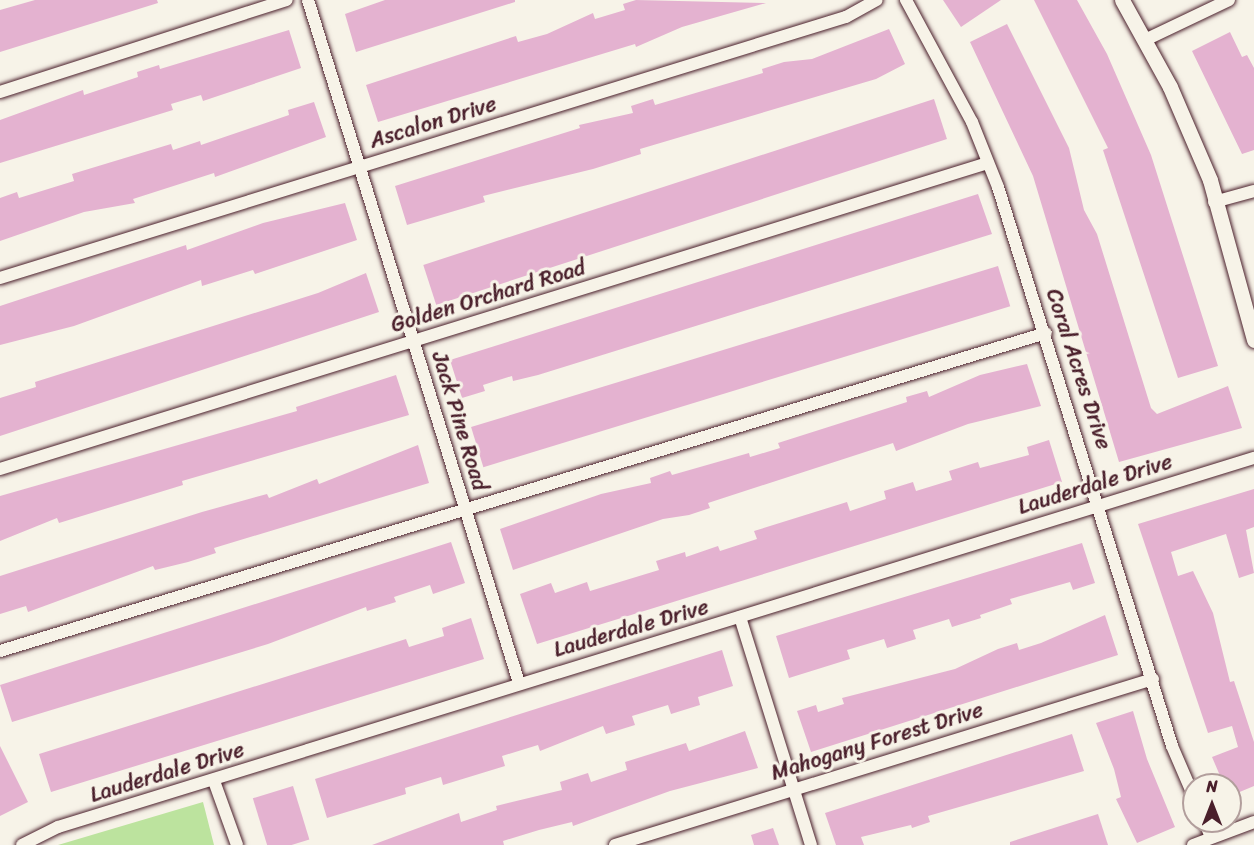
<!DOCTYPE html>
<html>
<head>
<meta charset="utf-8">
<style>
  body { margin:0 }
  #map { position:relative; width:1254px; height:845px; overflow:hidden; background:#f7f3e8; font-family:Sriracha,sans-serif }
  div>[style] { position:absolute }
  .green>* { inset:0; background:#bce39e }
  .building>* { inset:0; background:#e4b2d0; transform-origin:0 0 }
  .roads { filter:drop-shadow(0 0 2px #4a1f2b) drop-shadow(0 0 2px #4a1f2b) }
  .minor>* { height:12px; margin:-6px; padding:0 6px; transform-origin:6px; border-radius:6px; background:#f7f3e8 }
  .tertiary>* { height:15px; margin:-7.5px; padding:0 7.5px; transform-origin:7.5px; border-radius:7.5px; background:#f7f3e8 }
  span { translate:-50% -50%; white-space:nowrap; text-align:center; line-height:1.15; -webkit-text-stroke:6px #f7f3e8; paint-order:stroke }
  .street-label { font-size:22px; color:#4a1f2b }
  .north { position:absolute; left:1182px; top:773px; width:60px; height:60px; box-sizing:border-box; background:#f7f3e8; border:2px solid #b29e9c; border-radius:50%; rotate:0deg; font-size:16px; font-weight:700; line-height:24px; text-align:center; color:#4a1f2b }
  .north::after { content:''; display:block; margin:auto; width:21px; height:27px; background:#4a1f2b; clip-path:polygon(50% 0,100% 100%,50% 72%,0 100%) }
</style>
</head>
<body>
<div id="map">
  <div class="green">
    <i style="clip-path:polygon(203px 802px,214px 845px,58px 845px)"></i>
  </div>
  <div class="building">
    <i style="clip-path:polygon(35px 0,157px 0,158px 3px,0 52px,0 10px)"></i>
    <i style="clip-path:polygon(385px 0,515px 0,515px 2px,356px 52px,345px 14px)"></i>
    <i style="clip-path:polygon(636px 0,766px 3px,682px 27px,636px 47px,635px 44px,378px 122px,366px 85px,516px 36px,518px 42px,547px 34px,593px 13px,595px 19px,625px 10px,623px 4px)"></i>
    <i style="clip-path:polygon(943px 0,1001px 0,961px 27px)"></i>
    <i style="clip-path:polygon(1034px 0,1077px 0,1107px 54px,1151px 155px,1218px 366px,1178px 378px,1103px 150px,1108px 148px)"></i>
    <i style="clip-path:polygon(1007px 24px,1069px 148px,1084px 210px,1097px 234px,1151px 408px,1157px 414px,1228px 386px,1242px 428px,1119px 462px,1033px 176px,970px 42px)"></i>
    <i style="clip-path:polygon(889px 29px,905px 64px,876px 79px,640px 149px,641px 154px,593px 169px,483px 196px,485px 202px,407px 225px,395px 186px,580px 128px,579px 125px,633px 113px,631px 106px,653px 99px,655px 105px,763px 73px,762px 69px,784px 62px,812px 59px)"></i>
    <i style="clip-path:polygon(289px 30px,301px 68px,203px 101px,201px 95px,171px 104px,173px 110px,0 163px,0 120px,83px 90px,84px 95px,138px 77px,137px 72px,159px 65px,160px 69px)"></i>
    <i style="clip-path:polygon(1230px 32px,1242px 57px,1247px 55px,1254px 68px,1254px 150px,1242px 154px,1192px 51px)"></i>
    <i style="left:934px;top:99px;width:42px;height:537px;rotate:72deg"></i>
    <i style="clip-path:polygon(314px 102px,326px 137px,215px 177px,214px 173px,133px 199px,135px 203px,84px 212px,0 241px,0 198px,17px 192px,19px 198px,74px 181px,72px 174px,171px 144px,173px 150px,200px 141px,201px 145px,289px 115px,288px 110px)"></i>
    <i style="clip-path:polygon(978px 194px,992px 234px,538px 375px,513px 381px,512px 376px,483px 385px,485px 391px,462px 398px,450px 360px)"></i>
    <i style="clip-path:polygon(345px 203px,357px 240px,255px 274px,253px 270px,202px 286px,201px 280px,74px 326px,0 345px,0 306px,186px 245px,187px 250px,263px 223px)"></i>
    <i style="left:998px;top:266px;width:42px;height:551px;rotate:73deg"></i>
    <i style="clip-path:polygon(366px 273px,379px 312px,0 436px,0 398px,36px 387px,35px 382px,318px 293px)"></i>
    <i style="clip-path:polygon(1027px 364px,1041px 406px,968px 424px,896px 451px,893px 443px,708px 503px,710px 508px,689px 515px,663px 519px,513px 570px,500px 529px,601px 494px,651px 483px,650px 478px,670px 471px,672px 475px,749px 453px,750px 457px,780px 448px,778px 443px,907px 402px,906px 397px,927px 391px,929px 397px,980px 375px)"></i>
    <i style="clip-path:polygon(396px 375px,409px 415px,182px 481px,183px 485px,59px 523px,57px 518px,0 541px,0 496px,297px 411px,296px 407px)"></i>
    <i style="clip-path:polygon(1049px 440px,1062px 482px,537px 644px,520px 594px,551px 583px,555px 593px,587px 582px,590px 591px,659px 570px,656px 561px,685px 552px,686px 557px,718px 546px,720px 551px,757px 539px,754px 531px,847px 502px,850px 511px,886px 499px,884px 491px,913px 482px,916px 491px,952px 480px,949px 471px,978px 462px,980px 468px,1029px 455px,1027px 447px)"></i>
    <i style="clip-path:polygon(418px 445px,429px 483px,214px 548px,216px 553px,188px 562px,155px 570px,153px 566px,28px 612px,26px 606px,0 614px,0 576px,202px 512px,267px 494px,269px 498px,317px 479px,319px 484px)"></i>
    <i style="clip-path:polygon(1254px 489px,1254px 527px,1246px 530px,1254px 573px,1239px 578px,1226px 534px,1171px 552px,1178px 576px,1193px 571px,1213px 613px,1230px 682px,1234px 681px,1254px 742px,1254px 786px,1230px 796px,1230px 785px,1224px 785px,1212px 757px,1238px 747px,1232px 726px,1208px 733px,1138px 524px)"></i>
    <i style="clip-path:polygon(451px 542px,465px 583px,433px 594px,430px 585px,394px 597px,396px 602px,367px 611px,366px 607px,268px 644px,12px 722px,0 685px)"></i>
    <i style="clip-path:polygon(1082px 543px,1095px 583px,1073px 590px,1070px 582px,1010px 599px,1012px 604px,980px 615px,981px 618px,952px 627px,949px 619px,913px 630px,916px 639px,887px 648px,884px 639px,847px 650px,850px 659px,789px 678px,776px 636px)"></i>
    <i style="clip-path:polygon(1105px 615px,1118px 655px,811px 752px,797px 711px,816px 705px,818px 712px,844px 704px,842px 698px,955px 669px,998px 649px,1017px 643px,1019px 650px,1041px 643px)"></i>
    <i style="clip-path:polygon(471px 618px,484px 659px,51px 792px,39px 754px,406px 639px,409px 647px,444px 636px,442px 628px)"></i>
    <i style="clip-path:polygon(722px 650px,733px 686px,698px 697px,700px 705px,671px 714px,668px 705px,632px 716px,635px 725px,606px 734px,603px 726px,540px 751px,538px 745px,502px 756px,505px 766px,443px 785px,441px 777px,405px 788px,406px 794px,327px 818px,315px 779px)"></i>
    <i style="clip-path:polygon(1133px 711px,1147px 759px,1175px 827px,1137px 843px,1116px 799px,1121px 797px,1114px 769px,1096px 723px)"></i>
    <i style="clip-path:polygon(745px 731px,758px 768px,670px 791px,573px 826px,572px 822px,539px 830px,503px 841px,504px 845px,372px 845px,459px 813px,461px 822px,497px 810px,496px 806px,562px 790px,560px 782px,588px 773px,591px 782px,627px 770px,625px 762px,686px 743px,689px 751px)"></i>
    <i style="clip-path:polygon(1072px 734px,1084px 771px,928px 816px,930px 822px,912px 828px,911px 825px,861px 837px,864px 845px,836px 845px,825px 813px)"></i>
    <i style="clip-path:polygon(0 746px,28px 802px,0 816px)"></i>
    <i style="left:293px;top:786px;width:56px;height:42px;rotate:73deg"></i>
    <i style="clip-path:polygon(1098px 814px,1108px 845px,1010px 845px,1010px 842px)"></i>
    <i style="clip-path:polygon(773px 828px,779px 845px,754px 845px,751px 835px)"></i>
  </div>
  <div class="roads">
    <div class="minor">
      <i style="left:308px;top:0;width:715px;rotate:72.83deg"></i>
      <i style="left:906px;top:0;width:139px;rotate:61.6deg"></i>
      <i style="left:972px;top:122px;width:70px;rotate:68.2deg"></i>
      <i style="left:998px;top:187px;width:585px;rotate:72.71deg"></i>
      <i style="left:1172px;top:746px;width:56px;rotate:66.7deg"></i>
      <i style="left:1145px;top:40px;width:93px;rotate:-25.5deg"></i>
      <i style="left:0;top:92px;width:301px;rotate:-17.8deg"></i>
      <i style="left:1214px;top:202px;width:41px;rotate:-15.4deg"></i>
      <i style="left:0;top:278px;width:885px;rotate:-17.15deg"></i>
      <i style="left:846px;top:17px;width:35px;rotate:-29deg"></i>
      <i style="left:0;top:469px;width:1034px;rotate:-17.21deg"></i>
      <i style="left:740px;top:617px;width:239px;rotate:72.7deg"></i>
      <i style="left:0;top:651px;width:1093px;rotate:-16.91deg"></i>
      <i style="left:214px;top:781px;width:68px;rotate:70.2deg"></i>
      <i style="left:1204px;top:821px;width:17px;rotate:66deg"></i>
      <i style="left:22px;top:845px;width:40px;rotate:-26.6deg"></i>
      <i style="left:58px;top:827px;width:1252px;rotate:-17.15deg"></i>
      <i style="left:615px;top:845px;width:563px;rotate:-17.15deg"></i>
      <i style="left:1193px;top:845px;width:65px;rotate:-20.7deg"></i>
    </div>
    <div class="tertiary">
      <i style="left:1122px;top:0;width:99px;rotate:61.1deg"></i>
      <i style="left:1170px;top:87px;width:101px;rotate:66.7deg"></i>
      <i style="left:1210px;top:180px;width:166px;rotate:74.6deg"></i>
    </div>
  </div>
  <div class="street-label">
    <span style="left:433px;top:122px;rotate:-17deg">Ascalon Drive</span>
    <span style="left:488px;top:296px;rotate:-17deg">Golden Orchard Road</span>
    <span style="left:1079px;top:369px;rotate:72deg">Coral Acres Drive</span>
    <span style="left:460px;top:421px;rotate:73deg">Jack Pine Road</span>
    <span style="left:1095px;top:484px;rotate:-17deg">Lauderdale Drive</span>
    <span style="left:631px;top:628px;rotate:-16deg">Lauderdale Drive</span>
    <span style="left:877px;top:741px;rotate:-17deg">Mahogany Forest Drive</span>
    <span style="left:167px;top:772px;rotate:-17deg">Lauderdale Drive</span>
  </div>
  <div class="north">N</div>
</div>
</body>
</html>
